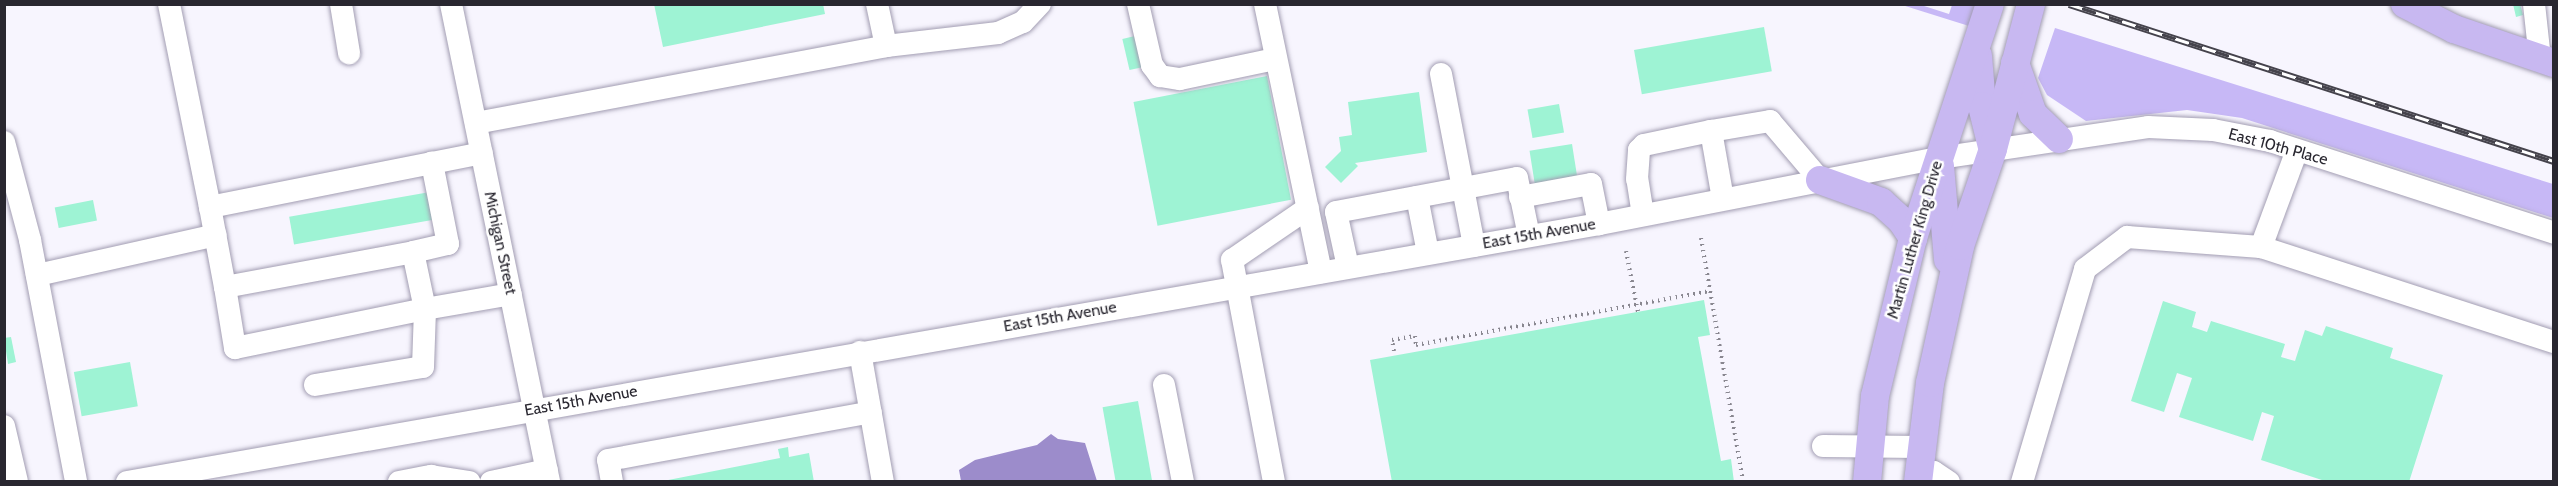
<!DOCTYPE html>
<html>
<head>
<meta charset="utf-8">
<style>
  body { margin:0 }
  #map { position:relative; width:2558px; height:486px; overflow:hidden; background:#f7f5fe; font-family:Cabin,sans-serif }
  div>[style] { position:absolute }
  .green>* { inset:0; background:#c7b8f6 }
  .water>* { inset:0; background:#9c8ccb }
  .building>* { inset:0; background:#9ef3d4; transform-origin:0 0 }
  .path>* { height:4px; margin-top:-2px; transform-origin:0; background:repeating-linear-gradient(90deg,#898790 0 1.5px,transparent 0 6px) }
  .roads { filter:drop-shadow(0 0 2px #a29db2) drop-shadow(0 0 2px #a29db2) }
  .minor>* { height:22px; margin:-11px; padding:0 11px; transform-origin:11px; border-radius:11px; background:#fff }
  .major>* { height:28px; margin:-14px; padding:0 14px; transform-origin:14px; border-radius:14px; background:#c8b8f1 }
  .rail>* { height:7px; margin-top:-3.5px; transform-origin:0; background:repeating-linear-gradient(90deg,#fff 0 14px,#45434c 0 28px); box-sizing:border-box; border-block:2px solid #45434c }
  span { translate:-50% -50%; white-space:nowrap; text-align:center; line-height:1.15; -webkit-text-stroke:5px #fff; paint-order:stroke }
  .street-label { font-size:16px; color:#292730 }
  .frame { position:absolute; inset:0; border:6px solid #292730; pointer-events:none }
</style>
</head>
<body>
<div id="map">
  <div class="green">
    <i style="clip-path:polygon(1902px 5px,1921px 5px,1949px 14px,1952px 5px,1977px 5px,1969px 26px)"></i>
    <i style="clip-path:polygon(2055px 28px,2553px 184px,2553px 218px,2242px 118px,2187px 110px,2086px 121px,2047px 95px,2038px 78px)"></i>
  </div>
  <div class="water">
    <i style="clip-path:polygon(1051px 434px,1058px 439px,1085px 443px,1097px 481px,961px 481px,959px 470px,975px 460px,1037px 445px)"></i>
  </div>
  <div class="building">
    <i style="clip-path:polygon(654px 4px,823px 4px,825px 14px,663px 47px)"></i>
    <i style="clip-path:polygon(2513px 4px,2520px 4px,2523px 15px,2516px 17px)"></i>
    <i style="left:1764px;top:27px;width:45px;height:132px;rotate:80deg"></i>
    <i style="left:1135px;top:36px;width:32px;height:13px;rotate:77deg"></i>
    <i style="left:1267px;top:76px;width:126px;height:136px;rotate:79deg"></i>
    <i style="clip-path:polygon(1419px 92px,1427px 152px,1355px 163px,1358px 166px,1341px 183px,1325px 167px,1341px 151px,1339px 137px,1352px 135px,1348px 102px)"></i>
    <i style="left:1559px;top:104px;width:29px;height:32px;rotate:80deg"></i>
    <i style="left:1572px;top:144px;width:44px;height:43px;rotate:81deg"></i>
    <i style="left:430px;top:192px;width:28px;height:143px;rotate:80deg"></i>
    <i style="left:93px;top:200px;width:21px;height:39px;rotate:79deg"></i>
    <i style="clip-path:polygon(1704px 300px,1710px 335px,1698px 337px,1721px 461px,1731px 459px,1734px 482px,1392px 482px,1370px 360px)"></i>
    <i style="clip-path:polygon(2163px 301px,2196px 312px,2192px 327px,2207px 332px,2211px 321px,2285px 344px,2281px 357px,2295px 361px,2305px 330px,2322px 336px,2326px 326px,2393px 348px,2390px 358px,2443px 375px,2409px 482px,2328px 482px,2261px 460px,2274px 416px,2262px 412px,2253px 441px,2179px 417px,2192px 378px,2177px 373px,2164px 412px,2131px 401px)"></i>
    <i style="clip-path:polygon(11px 337px,16px 362px,8px 364px,4px 338px)"></i>
    <i style="left:130px;top:362px;width:45px;height:57px;rotate:80deg"></i>
    <i style="left:1138px;top:401px;width:82px;height:36px;rotate:80deg"></i>
    <i style="clip-path:polygon(788px 447px,789px 457px,809px 453px,814px 482px,658px 482px,780px 458px,778px 449px)"></i>
  </div>
  <div class="path">
    <i style="left:1701px;top:238px;width:248px;rotate:80.2deg"></i>
    <i style="left:1626px;top:251px;width:62px;rotate:78.9deg"></i>
    <i style="left:1394px;top:351px;width:11px;rotate:-100deg"></i>
    <i style="left:1392px;top:340px;width:23px;rotate:-10deg"></i>
    <i style="left:1415px;top:336px;width:9px;rotate:84deg"></i>
    <i style="left:1416px;top:345px;width:299px;rotate:-10.4deg"></i>
  </div>
  <div class="roads">
    <div class="minor">
      <i style="left:169px;top:4px;width:207px;rotate:78.6deg"></i>
      <i style="left:210px;top:207px;width:277px;rotate:-11.2deg"></i>
      <i style="left:341px;top:4px;width:50px;rotate:80.7deg"></i>
      <i style="left:451px;top:4px;width:488px;rotate:78.4deg"></i>
      <i style="left:1138px;top:4px;width:63px;rotate:77.1deg"></i>
      <i style="left:1152px;top:65px;width:14px;rotate:54deg"></i>
      <i style="left:1160px;top:76px;width:20px;rotate:9deg"></i>
      <i style="left:1180px;top:79px;width:97px;rotate:-11.9deg"></i>
      <i style="left:1265px;top:4px;width:274px;rotate:78.2deg"></i>
      <i style="left:2534px;top:4px;width:55px;rotate:83.8deg"></i>
      <i style="left:886px;top:46px;width:113px;rotate:-6.6deg"></i>
      <i style="left:998px;top:33px;width:27px;rotate:-24deg"></i>
      <i style="left:1023px;top:22px;width:25px;rotate:-47deg"></i>
      <i style="left:1441px;top:74px;width:175px;rotate:79.1deg"></i>
      <i style="left:476px;top:123px;width:417px;rotate:-10.6deg"></i>
      <i style="left:886px;top:46px;width:43px;rotate:-102.1deg"></i>
      <i style="left:1711px;top:131px;width:69px;rotate:80deg"></i>
      <i style="left:4px;top:142px;width:101px;rotate:75.1deg"></i>
      <i style="left:30px;top:240px;width:246px;rotate:79.2deg"></i>
      <i style="left:1417px;top:197px;width:57px;rotate:78.9deg"></i>
      <i style="left:1520px;top:197px;width:72px;rotate:-10.4deg"></i>
      <i style="left:1591px;top:184px;width:41px;rotate:78.7deg"></i>
      <i style="left:210px;top:207px;width:81px;rotate:79.4deg"></i>
      <i style="left:225px;top:287px;width:191px;rotate:-10.5deg"></i>
      <i style="left:413px;top:252px;width:36px;rotate:-13deg"></i>
      <i style="left:448px;top:244px;width:83px;rotate:-101.2deg"></i>
      <i style="left:1643px;top:215px;width:36px;rotate:-99deg"></i>
      <i style="left:1637px;top:179px;width:29px;rotate:-86deg"></i>
      <i style="left:1639px;top:150px;width:7px;rotate:-45deg"></i>
      <i style="left:1644px;top:145px;width:68px;rotate:-11.8deg"></i>
      <i style="left:1711px;top:131px;width:60px;rotate:-9.6deg"></i>
      <i style="left:1770px;top:121px;width:77px;rotate:49.7deg"></i>
      <i style="left:2261px;top:247px;width:308px;rotate:18deg"></i>
      <i style="left:1348px;top:267px;width:56px;rotate:-102.3deg"></i>
      <i style="left:1336px;top:212px;width:184px;rotate:-10.6deg"></i>
      <i style="left:1517px;top:178px;width:59px;rotate:78.3deg"></i>
      <i style="left:37px;top:275px;width:183px;rotate:-12.6deg"></i>
      <i style="left:225px;top:287px;width:62px;rotate:80.7deg"></i>
      <i style="left:235px;top:348px;width:194px;rotate:-11.6deg"></i>
      <i style="left:425px;top:309px;width:58px;rotate:-101.9deg"></i>
      <i style="left:860px;top:352px;width:132px;rotate:80deg"></i>
      <i style="left:315px;top:385px;width:109px;rotate:-9.5deg"></i>
      <i style="left:423px;top:367px;width:58px;rotate:-88deg"></i>
      <i style="left:425px;top:309px;width:87px;rotate:-9.9deg"></i>
      <i style="left:1164px;top:385px;width:99px;rotate:78.9deg"></i>
      <i style="left:4px;top:426px;width:57px;rotate:76.9deg"></i>
      <i style="left:1823px;top:446px;width:98px;rotate:0.6deg"></i>
      <i style="left:1919px;top:470px;width:15px;rotate:8deg"></i>
      <i style="left:1934px;top:472px;width:18px;rotate:34deg"></i>
      <i style="left:127px;top:482px;width:1494px;rotate:-9.94deg"></i>
      <i style="left:1599px;top:224px;width:346px;rotate:-11deg"></i>
      <i style="left:1939px;top:158px;width:211px;rotate:-8.4deg"></i>
      <i style="left:2148px;top:127px;width:65px;rotate:2.6deg"></i>
      <i style="left:2213px;top:130px;width:58px;rotate:10.9deg"></i>
      <i style="left:2270px;top:141px;width:299px;rotate:17.9deg"></i>
      <i style="left:399px;top:482px;width:33px;rotate:-11deg"></i>
      <i style="left:431px;top:476px;width:39px;rotate:9deg"></i>
      <i style="left:491px;top:482px;width:57px;rotate:-12.1deg"></i>
      <i style="left:612px;top:482px;width:22px;rotate:-100deg"></i>
      <i style="left:608px;top:460px;width:267px;rotate:-10.3deg"></i>
      <i style="left:1274px;top:482px;width:226px;rotate:-100.7deg"></i>
      <i style="left:1232px;top:260px;width:92px;rotate:-34.4deg"></i>
      <i style="left:2022px;top:482px;width:222px;rotate:-73.5deg"></i>
      <i style="left:2085px;top:269px;width:53px;rotate:-37.3deg"></i>
      <i style="left:2127px;top:237px;width:134px;rotate:4.3deg"></i>
      <i style="left:2261px;top:247px;width:103px;rotate:-69.6deg"></i>
    </div>
    <div class="major">
      <i style="left:2405px;top:4px;width:55px;rotate:27deg"></i>
      <i style="left:2454px;top:29px;width:106px;rotate:18.8deg"></i>
      <i style="left:1978px;top:56px;width:50px;rotate:85.4deg"></i>
      <i style="left:1982px;top:106px;width:42px;rotate:76.3deg"></i>
      <i style="left:2015px;top:63px;width:54px;rotate:70.6deg"></i>
      <i style="left:2033px;top:114px;width:36px;rotate:44deg"></i>
      <i style="left:1940px;top:166px;width:94px;rotate:85.1deg"></i>
      <i style="left:1820px;top:180px;width:65px;rotate:19.8deg"></i>
      <i style="left:1881px;top:202px;width:27px;rotate:42deg"></i>
      <i style="left:1901px;top:220px;width:22px;rotate:56deg"></i>
      <i style="left:1867px;top:482px;width:86px;rotate:-84.7deg"></i>
      <i style="left:1875px;top:396px;width:163px;rotate:-76.5deg"></i>
      <i style="left:1913px;top:238px;width:246px;rotate:-71.8deg"></i>
      <i style="left:1918px;top:482px;width:100px;rotate:-83.1deg"></i>
      <i style="left:1930px;top:383px;width:140px;rotate:-77.6deg"></i>
      <i style="left:1960px;top:246px;width:102px;rotate:-71.2deg"></i>
      <i style="left:1993px;top:149px;width:150px;rotate:-75.3deg"></i>
    </div>
  </div>
  <div class="rail">
    <i style="left:2069px;top:4px;width:510px;rotate:17.94deg"></i>
  </div>
  <div class="street-label">
    <span style="left:2278px;top:147px;rotate:15deg">East 10th Place</span>
    <span style="left:1539px;top:234px;rotate:-10deg">East 15th Avenue</span>
    <span style="left:1915px;top:240px;rotate:-74deg">Martin Luther King Drive</span>
    <span style="left:500px;top:243px;rotate:78deg">Michigan Street</span>
    <span style="left:1060px;top:317px;rotate:-10deg">East 15th Avenue</span>
    <span style="left:581px;top:401px;rotate:-10deg">East 15th Avenue</span>
  </div>
  <div class="frame"></div>
</div>
</body>
</html>
